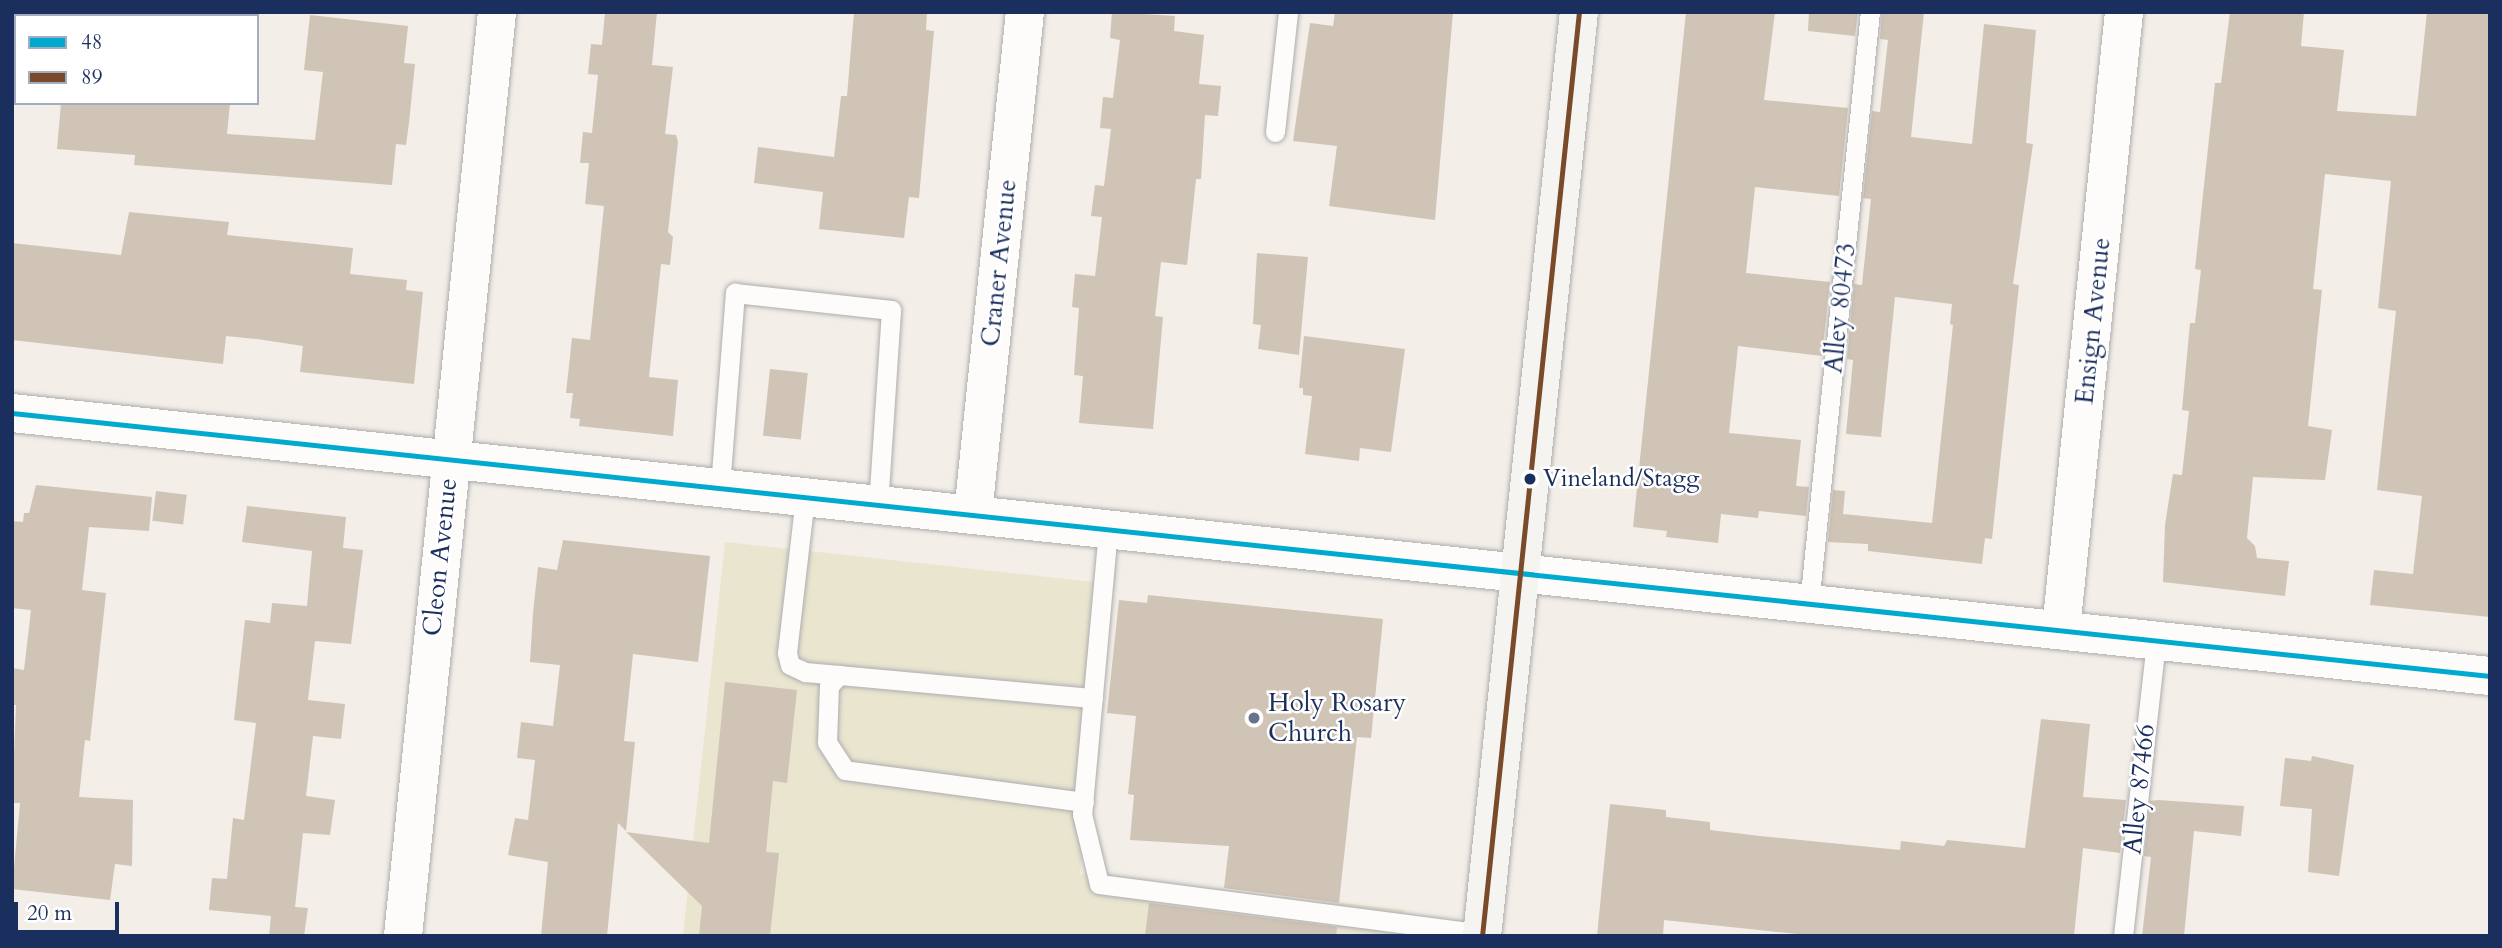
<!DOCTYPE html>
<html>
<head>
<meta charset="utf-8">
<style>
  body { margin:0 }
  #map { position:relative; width:2502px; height:948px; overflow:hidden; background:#f3eee7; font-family:Cardo,serif }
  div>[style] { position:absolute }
  .built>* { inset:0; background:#e9e5cf }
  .building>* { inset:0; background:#d0c4b6; transform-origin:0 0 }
  .roads { filter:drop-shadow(0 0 2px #adadaf) drop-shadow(0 0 2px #adadaf) }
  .lane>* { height:19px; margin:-9.5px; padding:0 9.5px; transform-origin:9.5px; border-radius:9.5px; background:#fdfcfb }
  .street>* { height:38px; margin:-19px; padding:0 19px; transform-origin:19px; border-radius:19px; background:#fdfcfb }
  .secondary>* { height:38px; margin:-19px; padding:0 19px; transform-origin:19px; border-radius:19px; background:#f6f4f0 }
  .bus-1>* { height:5px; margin:-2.5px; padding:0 2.5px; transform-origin:2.5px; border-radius:2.5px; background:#00a9ce }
  .bus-2>* { height:5px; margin:-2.5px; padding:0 2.5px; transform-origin:2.5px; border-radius:2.5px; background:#7a4b2a }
  .dots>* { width:19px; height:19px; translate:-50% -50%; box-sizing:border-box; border:4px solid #fff; border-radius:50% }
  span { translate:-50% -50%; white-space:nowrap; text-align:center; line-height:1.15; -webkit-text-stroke:5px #fff; paint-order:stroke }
  .bus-label { font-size:24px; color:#1b2f5e }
  .left { translate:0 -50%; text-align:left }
  .street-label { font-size:26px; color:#1b2f5e }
  .poi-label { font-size:26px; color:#1b2f5e }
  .frame { position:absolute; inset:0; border:14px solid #1b2f5e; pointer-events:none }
  .legend { position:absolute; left:14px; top:14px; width:245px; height:91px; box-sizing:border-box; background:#fff; border:2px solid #a4acbf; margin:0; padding:9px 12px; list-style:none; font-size:21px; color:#1b2f5e }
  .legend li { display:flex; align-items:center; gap:14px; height:35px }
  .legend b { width:35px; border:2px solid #a4acbf }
  .scale { position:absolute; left:14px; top:902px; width:105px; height:32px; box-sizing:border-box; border:4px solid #1b2f5e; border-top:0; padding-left:9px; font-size:21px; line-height:24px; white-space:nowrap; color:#1b2f5e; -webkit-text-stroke:5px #fff; paint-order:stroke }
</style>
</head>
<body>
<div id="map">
  <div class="built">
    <i style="clip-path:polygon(725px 542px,1112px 584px,1080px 874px,1405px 910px,1401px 936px,683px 936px)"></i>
  </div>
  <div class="building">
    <i style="clip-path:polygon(605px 12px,657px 12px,652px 65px,673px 67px,665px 134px,676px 135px,678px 142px,668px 232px,673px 237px,670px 265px,661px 264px,649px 377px,678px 380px,673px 436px,579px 426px,580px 419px,570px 418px,573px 393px,566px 393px,572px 338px,590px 340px,604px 206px,585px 204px,589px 163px,580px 163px,583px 132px,592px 133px,598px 75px,588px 74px,591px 44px,602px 45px)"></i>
    <i style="clip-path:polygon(854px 12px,927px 12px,926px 30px,934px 31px,919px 198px,909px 197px,904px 238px,819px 229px,823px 192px,754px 183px,758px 147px,834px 157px,841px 96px,847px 96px)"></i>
    <i style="clip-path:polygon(1112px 12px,1175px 16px,1174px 31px,1204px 35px,1199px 84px,1221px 86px,1218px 116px,1205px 115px,1201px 179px,1196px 179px,1187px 265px,1161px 262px,1155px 316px,1163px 317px,1153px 429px,1079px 423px,1083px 376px,1074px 375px,1079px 308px,1072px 307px,1075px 274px,1095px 276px,1102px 217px,1091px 216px,1095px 185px,1104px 186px,1111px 129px,1100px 128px,1103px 97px,1113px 98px,1120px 40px,1110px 38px)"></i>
    <i style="clip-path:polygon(1335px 12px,1453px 12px,1435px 220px,1329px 206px,1337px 146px,1293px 141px,1310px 23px,1333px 26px)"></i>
    <i style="clip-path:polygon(1686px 12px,1775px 12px,1764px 100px,1848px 108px,1839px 196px,1755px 187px,1746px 273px,1830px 282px,1822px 356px,1738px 346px,1729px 433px,1801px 440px,1796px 486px,1809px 487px,1806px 516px,1759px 511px,1758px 518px,1721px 514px,1718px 543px,1666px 537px,1667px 531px,1633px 527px)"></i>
    <i style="clip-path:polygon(1809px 12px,1858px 12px,1855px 36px,1808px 31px)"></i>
    <i style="clip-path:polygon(1882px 12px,1924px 12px,1911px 137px,1972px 144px,1984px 24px,2036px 30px,2026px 143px,2033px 144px,2013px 284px,2019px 285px,1992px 539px,1985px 538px,1982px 564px,1868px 551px,1868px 544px,1828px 542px,1833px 490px,1845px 491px,1843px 514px,1932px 523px,1953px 325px,1950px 324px,1952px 304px,1895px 297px,1881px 437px,1846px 434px,1853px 360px,1847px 359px,1854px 284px,1862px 285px,1871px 199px,1863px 198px,1872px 111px,1880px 112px,1888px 40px,1880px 39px)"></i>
    <i style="clip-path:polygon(2230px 12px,2304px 12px,2301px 46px,2344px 50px,2337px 111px,2416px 116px,2427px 12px,2490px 14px,2490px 617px,2370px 605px,2374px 570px,2413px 574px,2422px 496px,2377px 490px,2396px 311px,2378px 308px,2391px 181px,2325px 174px,2313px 289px,2322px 290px,2308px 426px,2332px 430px,2325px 480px,2253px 477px,2247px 538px,2255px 546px,2257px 558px,2289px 561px,2285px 596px,2163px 582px,2165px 525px,2173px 474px,2182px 475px,2189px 411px,2182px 410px,2190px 323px,2195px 323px,2201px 270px,2195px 269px,2215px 83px,2221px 83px)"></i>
    <i style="clip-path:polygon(310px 15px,408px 26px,404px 63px,415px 64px,409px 123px,406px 145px,396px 144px,392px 185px,134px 165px,135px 155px,57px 149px,61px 103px,230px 103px,227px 134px,315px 140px,323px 72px,304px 70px)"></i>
    <i style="clip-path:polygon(129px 212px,229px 222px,227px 235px,353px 248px,350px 274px,407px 280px,406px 290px,423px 292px,414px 384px,300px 372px,303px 346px,257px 339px,226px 336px,223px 364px,12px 340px,12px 243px,121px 255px)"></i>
    <i style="clip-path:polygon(1257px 253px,1308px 257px,1299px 355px,1258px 349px,1261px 325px,1253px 324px)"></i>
    <i style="clip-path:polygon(1304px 336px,1405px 349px,1391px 452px,1360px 448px,1359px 461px,1305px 454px,1312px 396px,1303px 395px,1303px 388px,1299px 388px)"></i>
    <i style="left:770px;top:369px;width:38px;height:67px;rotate:6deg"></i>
    <i style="clip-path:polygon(36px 485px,152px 497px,149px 531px,89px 527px,82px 590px,106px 593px,90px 741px,85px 740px,79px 797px,133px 800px,132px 866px,115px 864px,110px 900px,12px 889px,20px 803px,12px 803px,16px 705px,12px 705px,12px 668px,24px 670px,31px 610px,12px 608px,12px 521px,23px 522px,24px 513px,29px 513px)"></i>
    <i style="left:156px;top:491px;width:31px;height:30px;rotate:7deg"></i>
    <i style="clip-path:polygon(247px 506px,346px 517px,343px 548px,363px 550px,351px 644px,315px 641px,308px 700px,345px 704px,341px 739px,313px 736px,306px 796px,335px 800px,330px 835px,303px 833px,295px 907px,308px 908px,304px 936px,269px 936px,271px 916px,209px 910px,212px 878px,227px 879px,233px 818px,244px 820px,256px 723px,234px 720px,245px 620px,270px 623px,272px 603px,307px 606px,312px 551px,242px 542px)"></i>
    <i style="clip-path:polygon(563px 540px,710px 556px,698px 662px,633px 654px,624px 741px,635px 742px,626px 831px,618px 823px,607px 936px,541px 936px,548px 862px,508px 855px,515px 818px,528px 820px,535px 760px,517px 758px,521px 722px,553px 726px,560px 665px,530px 662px,533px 613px,538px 567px,557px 570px)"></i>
    <i style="clip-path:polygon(1148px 595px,1383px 619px,1371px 738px,1357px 737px,1339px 903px,1224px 888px,1229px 846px,1130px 840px,1134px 795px,1128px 794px,1136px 716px,1107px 713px,1119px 600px,1147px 603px)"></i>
    <i style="clip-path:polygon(725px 682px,797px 690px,787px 783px,773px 781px,766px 852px,779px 853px,770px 936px,699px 936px,702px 906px,626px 832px,709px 843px)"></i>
    <i style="clip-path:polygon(2041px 719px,2090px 724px,2083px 797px,2126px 800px,2120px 853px,2083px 848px,2074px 936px,1817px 936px,1664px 920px,1663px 936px,1597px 936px,1610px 804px,1666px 810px,1666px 817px,1710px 822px,1710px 830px,1760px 836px,1900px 850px,1901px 841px,1944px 846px,1947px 840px,2025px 848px)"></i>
    <i style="clip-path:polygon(2312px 756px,2354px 765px,2339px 876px,2308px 872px,2312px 809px,2280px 806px,2285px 758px,2311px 761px)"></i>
    <i style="clip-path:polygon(2158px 800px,2244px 806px,2241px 836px,2194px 831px,2184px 936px,2142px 936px,2151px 857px,2144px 856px,2150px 801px)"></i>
    <i style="clip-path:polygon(1149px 903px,1337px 927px,1336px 936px,1145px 936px)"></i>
  </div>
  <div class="roads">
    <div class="lane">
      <i style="left:1275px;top:132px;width:121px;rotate:-83.8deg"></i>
      <i style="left:720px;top:487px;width:195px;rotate:-85.6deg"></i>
      <i style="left:735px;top:293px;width:157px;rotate:6.2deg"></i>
      <i style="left:891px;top:310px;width:196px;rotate:93.8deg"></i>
      <i style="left:805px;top:497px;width:157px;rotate:96.6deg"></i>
      <i style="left:787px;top:653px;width:12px;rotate:76deg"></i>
      <i style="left:790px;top:665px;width:17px;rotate:25deg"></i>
      <i style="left:805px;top:672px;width:34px;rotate:5deg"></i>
      <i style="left:1108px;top:530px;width:285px;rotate:95.2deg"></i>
      <i style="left:1082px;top:814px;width:72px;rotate:76.3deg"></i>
      <i style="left:1099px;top:884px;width:386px;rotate:7.4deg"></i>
      <i style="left:1809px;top:604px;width:595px;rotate:-84.12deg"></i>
      <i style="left:1084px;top:802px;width:241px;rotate:-172.4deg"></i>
      <i style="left:845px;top:770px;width:33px;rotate:-123deg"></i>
      <i style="left:827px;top:742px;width:56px;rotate:-88deg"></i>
      <i style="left:829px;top:686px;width:15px;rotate:-48deg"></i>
      <i style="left:839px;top:675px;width:255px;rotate:5.2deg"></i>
      <i style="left:2123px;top:936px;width:297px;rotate:-83.6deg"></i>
    </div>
    <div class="street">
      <i style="left:12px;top:413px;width:2492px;rotate:6.06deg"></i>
      <i style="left:973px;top:514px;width:505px;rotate:-84.09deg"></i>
      <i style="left:2061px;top:630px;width:621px;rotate:-84.18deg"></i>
      <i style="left:403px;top:936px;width:929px;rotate:-84.19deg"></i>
    </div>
    <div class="secondary">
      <i style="left:1482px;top:936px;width:929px;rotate:-84.01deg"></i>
    </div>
  </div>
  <div class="bus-1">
    <i style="left:12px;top:413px;width:2492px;rotate:6.06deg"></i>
  </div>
  <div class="bus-2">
    <i style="left:1482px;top:936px;width:929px;rotate:-84.01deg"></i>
  </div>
  <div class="dots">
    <i style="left:1530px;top:479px;background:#1b2f5e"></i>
    <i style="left:1254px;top:718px;background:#67728e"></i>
  </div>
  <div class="bus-label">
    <span class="left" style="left:1543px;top:479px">Vineland/Stagg</span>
  </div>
  <div class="street-label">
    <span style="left:999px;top:263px;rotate:-84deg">Craner Avenue</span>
    <span style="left:1840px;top:308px;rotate:-84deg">Alley 80473</span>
    <span style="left:2093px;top:321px;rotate:-84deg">Ensign Avenue</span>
    <span style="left:440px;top:557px;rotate:-84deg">Cleon Avenue</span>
    <span style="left:2139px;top:789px;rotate:-84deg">Alley 87466</span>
  </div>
  <div class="poi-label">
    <span class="left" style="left:1268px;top:718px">Holy Rosary<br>Church</span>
  </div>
  <div class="frame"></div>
  <ul class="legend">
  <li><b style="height:9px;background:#00a9ce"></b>48</li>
  <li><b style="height:9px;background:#7a4b2a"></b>89</li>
  </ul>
  <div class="scale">20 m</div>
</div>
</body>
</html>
